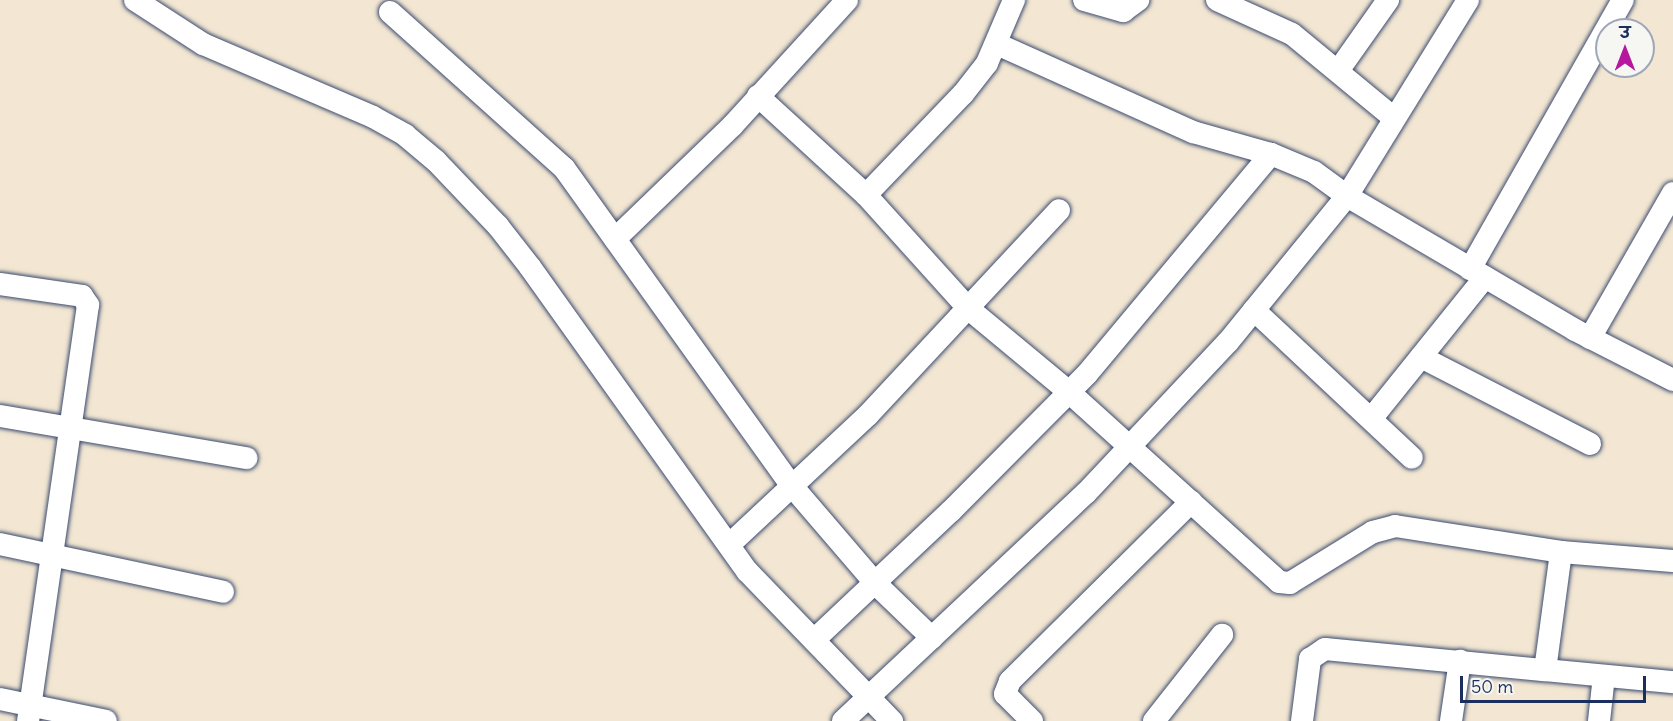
<!DOCTYPE html>
<html>
<head>
<meta charset="utf-8">
<style>
  body { margin:0 }
  #map { position:relative; width:1673px; height:721px; overflow:hidden; background:#f3e7d3; font-family:Delius,"Playpen Sans Deva",sans-serif }
  div>[style] { position:absolute }
  .roads { filter:drop-shadow(0 0 2px #3b4b70) drop-shadow(0 0 2px #3b4b70) }
  .minor>* { height:22px; margin:-11px; padding:0 11px; transform-origin:11px; border-radius:11px; background:#fff }
  span { translate:-50% -50%; white-space:nowrap; text-align:center; line-height:1.15; -webkit-text-stroke:4.5px #f6f6f2; paint-order:stroke }
  .north { position:absolute; left:1595px; top:18px; width:60px; height:60px; box-sizing:border-box; background:#f6f6f2; border:2px solid #9ea6b7; border-radius:50%; rotate:0deg; font-size:16px; font-weight:700; line-height:24px; text-align:center; color:#1b2f5e }
  .north::after { content:''; display:block; margin:auto; width:21px; height:27px; background:#b5179e; clip-path:polygon(50% 0,100% 100%,50% 72%,0 100%) }
  .scale { position:absolute; left:1460px; top:676px; width:186px; height:27px; box-sizing:border-box; border:3px solid #1b2f5e; border-top:0; padding-left:8px; font-size:18px; line-height:21px; white-space:nowrap; color:#1b2f5e; -webkit-text-stroke:4px #f6f6f2; paint-order:stroke }
</style>
</head>
<body>
<div id="map">
  <div class="roads">
    <div class="minor">
      <i style="left:135px;top:0;width:81px;rotate:32.9deg"></i>
      <i style="left:203px;top:44px;width:185px;rotate:23.2deg"></i>
      <i style="left:373px;top:117px;width:37px;rotate:29deg"></i>
      <i style="left:405px;top:135px;width:40px;rotate:40deg"></i>
      <i style="left:436px;top:161px;width:90px;rotate:46.4deg"></i>
      <i style="left:498px;top:226px;width:52px;rotate:52deg"></i>
      <i style="left:530px;top:267px;width:374px;rotate:54.5deg"></i>
      <i style="left:747px;top:571px;width:209px;rotate:46deg"></i>
      <i style="left:1084px;top:0;width:41px;rotate:15.8deg"></i>
      <i style="left:1123px;top:11px;width:19px;rotate:-36deg"></i>
      <i style="left:1217px;top:0;width:82px;rotate:24.4deg"></i>
      <i style="left:1292px;top:34px;width:132px;rotate:39.5deg"></i>
      <i style="left:390px;top:12px;width:234px;rotate:41.9deg"></i>
      <i style="left:564px;top:168px;width:391px;rotate:54.4deg"></i>
      <i style="left:792px;top:486px;width:128px;rotate:49.4deg"></i>
      <i style="left:875px;top:583px;width:79px;rotate:44deg"></i>
      <i style="left:997px;top:44px;width:215px;rotate:24.2deg"></i>
      <i style="left:1193px;top:132px;width:81px;rotate:15.8deg"></i>
      <i style="left:1271px;top:154px;width:47px;rotate:22.7deg"></i>
      <i style="left:1314px;top:172px;width:41px;rotate:36deg"></i>
      <i style="left:1347px;top:196px;width:264px;rotate:30.4deg"></i>
      <i style="left:1575px;top:330px;width:110px;rotate:27deg"></i>
      <i style="left:1338px;top:71px;width:87px;rotate:-54.8deg"></i>
      <i style="left:758px;top:96px;width:147px;rotate:42.5deg"></i>
      <i style="left:866px;top:195px;width:154px;rotate:47.9deg"></i>
      <i style="left:969px;top:309px;width:130px;rotate:39.7deg"></i>
      <i style="left:1069px;top:392px;width:283px;rotate:42.1deg"></i>
      <i style="left:1279px;top:582px;width:11px;rotate:5deg"></i>
      <i style="left:1290px;top:583px;width:97px;rotate:-31.6deg"></i>
      <i style="left:1373px;top:532px;width:23px;rotate:-15deg"></i>
      <i style="left:1395px;top:526px;width:168px;rotate:8.9deg"></i>
      <i style="left:1561px;top:552px;width:112px;rotate:4.6deg"></i>
      <i style="left:866px;top:195px;width:140px;rotate:-46.2deg"></i>
      <i style="left:963px;top:94px;width:39px;rotate:-52deg"></i>
      <i style="left:987px;top:63px;width:69px;rotate:-66.8deg"></i>
      <i style="left:615px;top:239px;width:164px;rotate:-44deg"></i>
      <i style="left:733px;top:125px;width:169px;rotate:-47.6deg"></i>
      <i style="left:1470px;top:269px;width:309px;rotate:-60.4deg"></i>
      <i style="left:0;top:284px;width:83px;rotate:8.3deg"></i>
      <i style="left:82px;top:296px;width:11px;rotate:56deg"></i>
      <i style="left:88px;top:305px;width:420px;rotate:98.2deg"></i>
      <i style="left:1254px;top:310px;width:216px;rotate:43.1deg"></i>
      <i style="left:1590px;top:338px;width:167px;rotate:-60.2deg"></i>
      <i style="left:1421px;top:357px;width:190px;rotate:27.2deg"></i>
      <i style="left:0;top:416px;width:250px;rotate:9.7deg"></i>
      <i style="left:1371px;top:419px;width:182px;rotate:-51.2deg"></i>
      <i style="left:0;top:544px;width:228px;rotate:12.1deg"></i>
      <i style="left:729px;top:545px;width:190px;rotate:-43.1deg"></i>
      <i style="left:868px;top:415px;width:280px;rotate:-47deg"></i>
      <i style="left:1561px;top:552px;width:119px;rotate:97.7deg"></i>
      <i style="left:1545px;top:670px;width:129px;rotate:5.4deg"></i>
      <i style="left:814px;top:640px;width:188px;rotate:-43.3deg"></i>
      <i style="left:951px;top:511px;width:193px;rotate:-45.2deg"></i>
      <i style="left:1087px;top:374px;width:287px;rotate:-50.1deg"></i>
      <i style="left:0;top:699px;width:108px;rotate:11.7deg"></i>
      <i style="left:843px;top:721px;width:333px;rotate:-43.2deg"></i>
      <i style="left:1086px;top:493px;width:207px;rotate:-46.8deg"></i>
      <i style="left:1228px;top:342px;width:188px;rotate:-50.8deg"></i>
      <i style="left:1347px;top:196px;width:230px;rotate:-58.3deg"></i>
      <i style="left:1032px;top:721px;width:38px;rotate:-135deg"></i>
      <i style="left:1005px;top:694px;width:14px;rotate:-69deg"></i>
      <i style="left:1010px;top:681px;width:255px;rotate:-44.7deg"></i>
      <i style="left:1154px;top:721px;width:110px;rotate:-51.7deg"></i>
      <i style="left:1302px;top:721px;width:63px;rotate:-82.6deg"></i>
      <i style="left:1310px;top:659px;width:18px;rotate:-34deg"></i>
      <i style="left:1325px;top:649px;width:221px;rotate:5.5deg"></i>
      <i style="left:1451px;top:721px;width:61px;rotate:-81.5deg"></i>
      <i style="left:1599px;top:721px;width:45px;rotate:-83.7deg"></i>
    </div>
  </div>
  <div class="north">उ</div>
  <div class="scale">50 m</div>
</div>
</body>
</html>
